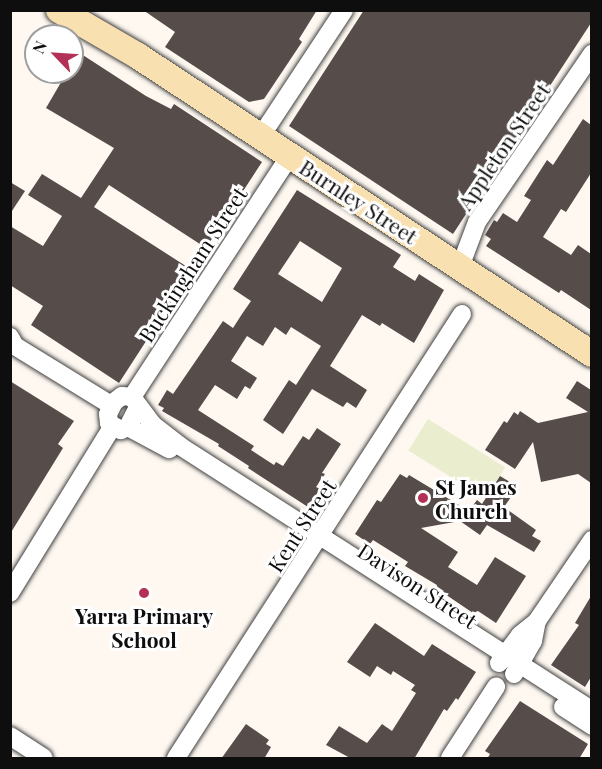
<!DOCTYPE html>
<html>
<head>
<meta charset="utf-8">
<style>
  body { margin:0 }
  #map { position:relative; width:602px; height:769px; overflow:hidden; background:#fef8f1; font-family:"Playfair Display",serif }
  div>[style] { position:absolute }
  .pitch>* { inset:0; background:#eaeece; transform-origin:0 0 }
  .building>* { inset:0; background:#564d4b }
  .roads { filter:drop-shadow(0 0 2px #414141) drop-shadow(0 0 2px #414141) }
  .minor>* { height:18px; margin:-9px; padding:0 9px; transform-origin:9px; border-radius:9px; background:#fff }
  .secondary>* { height:26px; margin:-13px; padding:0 13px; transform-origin:13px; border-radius:13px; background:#f9e0b1 }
  .dots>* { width:16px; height:16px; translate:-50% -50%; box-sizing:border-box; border:3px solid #fff; border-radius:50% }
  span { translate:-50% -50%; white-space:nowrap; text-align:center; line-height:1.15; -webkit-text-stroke:6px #fff; paint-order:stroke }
  .street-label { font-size:21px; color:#0e0e0e }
  .poi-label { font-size:21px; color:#0e0e0e; font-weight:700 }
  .left { translate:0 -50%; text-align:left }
  .frame { position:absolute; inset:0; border:12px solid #0e0e0e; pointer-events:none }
  .north { position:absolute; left:24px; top:24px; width:60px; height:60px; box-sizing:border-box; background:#fff; border:2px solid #9f9f9f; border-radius:50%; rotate:295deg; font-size:16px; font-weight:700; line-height:24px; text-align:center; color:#0e0e0e }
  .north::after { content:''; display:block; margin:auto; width:21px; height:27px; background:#b33156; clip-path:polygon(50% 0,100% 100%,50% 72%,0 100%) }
</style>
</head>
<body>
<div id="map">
  <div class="pitch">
    <i style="left:428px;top:419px;width:91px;height:37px;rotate:32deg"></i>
  </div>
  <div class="building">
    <i style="clip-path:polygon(143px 10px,317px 10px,299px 39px,302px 42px,264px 99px,249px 102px,165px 47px,175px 32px)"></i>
    <i style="clip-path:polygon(364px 10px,591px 10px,591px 23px,453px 234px,289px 126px)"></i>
    <i style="clip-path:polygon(72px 48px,146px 96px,171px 109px,174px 104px,262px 162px,206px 248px,109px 185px,94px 207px,192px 270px,119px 383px,31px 325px,43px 306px,10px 285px,10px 226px,43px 246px,62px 216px,28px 195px,42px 174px,81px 198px,114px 148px,46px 108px,67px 72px,72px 72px)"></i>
    <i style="clip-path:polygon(583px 119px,591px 125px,591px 173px,566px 212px,561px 209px,543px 237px,571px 255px,578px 245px,591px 254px,591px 310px,561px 290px,559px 293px,486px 246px,491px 239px,485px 235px,494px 220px,497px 222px,503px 213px,517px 222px,531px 200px,524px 196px,547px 160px,553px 165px)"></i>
    <i style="clip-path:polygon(10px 182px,25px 191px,10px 214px)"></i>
    <i style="clip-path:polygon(evenodd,297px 190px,401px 255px,393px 267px,415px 281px,419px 274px,444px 290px,414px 343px,382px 323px,380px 326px,362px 315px,330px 366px,367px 390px,356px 408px,347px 402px,343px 407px,312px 389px,283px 434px,263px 420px,289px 380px,296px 385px,321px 346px,291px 327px,286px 335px,275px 327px,263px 346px,247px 336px,231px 361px,257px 378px,250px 389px,245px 386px,237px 399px,215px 385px,198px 410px,254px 446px,251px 450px,274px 465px,276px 462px,283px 466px,303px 436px,309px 440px,317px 428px,341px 444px,322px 473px,325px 474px,316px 487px,320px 489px,308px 507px,248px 468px,249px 466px,218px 446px,219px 444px,162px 411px,164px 408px,158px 405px,167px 390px,173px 394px,223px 321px,233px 328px,242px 314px,251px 301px,233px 289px,297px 190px,300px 241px,342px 268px,322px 302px,278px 274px,300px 241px)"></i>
    <i style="clip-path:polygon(10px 381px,74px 421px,58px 444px,63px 448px,10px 534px)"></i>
    <i style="clip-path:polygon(577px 381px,591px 390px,591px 483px,578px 474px,541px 482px,533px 442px,515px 469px,485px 450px,504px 421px,507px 423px,514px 412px,518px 415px,520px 411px,538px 423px,588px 412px,566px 398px)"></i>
    <i style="clip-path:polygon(400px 474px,407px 478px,409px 475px,469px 511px,477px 500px,482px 504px,500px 476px,518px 487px,504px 507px,536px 530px,532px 536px,541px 541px,534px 552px,487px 525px,480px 535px,460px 521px,421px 528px,458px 552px,448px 567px,477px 585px,495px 557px,526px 576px,496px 623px,478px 611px,473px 613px,436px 588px,437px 585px,405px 566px,408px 562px,373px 540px,370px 544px,355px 534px,377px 500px,381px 502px)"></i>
    <i style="clip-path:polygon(591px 596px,591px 677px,585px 687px,551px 665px,579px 625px,575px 623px)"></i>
    <i style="clip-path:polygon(375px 623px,424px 656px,432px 644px,476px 672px,458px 700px,456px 698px,447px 711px,444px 709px,414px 759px,352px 759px,326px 745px,339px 726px,367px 743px,382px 724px,392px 731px,416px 693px,411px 690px,415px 685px,393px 671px,391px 675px,377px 666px,370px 677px,347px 662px)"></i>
    <i style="clip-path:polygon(520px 701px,588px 744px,579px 759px,487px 759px,490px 754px,485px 751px)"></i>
    <i style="clip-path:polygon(246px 724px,269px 740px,266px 744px,271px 747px,264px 759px,221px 759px)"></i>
  </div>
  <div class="roads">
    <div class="minor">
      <i style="left:261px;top:136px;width:151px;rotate:-56.6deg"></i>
      <i style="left:460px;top:267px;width:48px;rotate:-69.3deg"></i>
      <i style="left:477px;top:222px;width:204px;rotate:-55.6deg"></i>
      <i style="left:10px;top:337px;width:10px;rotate:61deg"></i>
      <i style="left:15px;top:346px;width:113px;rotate:31.6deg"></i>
      <i style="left:132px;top:397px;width:288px;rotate:-56.8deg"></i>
      <i style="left:138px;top:407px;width:22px;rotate:117deg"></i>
      <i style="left:128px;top:427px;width:8px;rotate:157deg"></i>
      <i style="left:121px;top:430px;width:14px;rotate:-150deg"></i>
      <i style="left:109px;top:423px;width:9px;rotate:-96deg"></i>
      <i style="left:108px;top:414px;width:13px;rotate:-63deg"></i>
      <i style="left:114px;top:402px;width:10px;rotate:-37deg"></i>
      <i style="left:122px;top:396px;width:10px;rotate:6deg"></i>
      <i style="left:132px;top:397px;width:34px;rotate:53deg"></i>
      <i style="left:152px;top:424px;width:36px;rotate:38deg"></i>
      <i style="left:180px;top:446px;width:489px;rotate:32.7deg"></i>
      <i style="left:128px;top:427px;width:47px;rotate:28.2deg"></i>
      <i style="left:10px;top:593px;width:195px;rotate:-58.4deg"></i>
      <i style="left:499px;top:663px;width:35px;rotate:-53deg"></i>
      <i style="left:520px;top:635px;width:22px;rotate:-39deg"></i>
      <i style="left:537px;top:621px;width:98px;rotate:-55.8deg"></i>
      <i style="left:514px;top:674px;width:38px;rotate:-60deg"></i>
      <i style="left:533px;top:641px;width:20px;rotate:-79deg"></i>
      <i style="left:563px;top:707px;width:35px;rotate:33deg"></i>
      <i style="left:10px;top:736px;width:40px;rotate:32.9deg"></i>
      <i style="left:176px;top:758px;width:528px;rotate:-57.21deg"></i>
      <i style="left:450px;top:758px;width:85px;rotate:-57.1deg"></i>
    </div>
    <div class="secondary">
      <i style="left:59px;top:10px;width:91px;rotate:30.2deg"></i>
      <i style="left:138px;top:56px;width:543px;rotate:33.28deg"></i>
    </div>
  </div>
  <div class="dots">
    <i style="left:423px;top:498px;background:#b33156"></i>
    <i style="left:144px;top:593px;background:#b33156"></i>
  </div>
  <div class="street-label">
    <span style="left:503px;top:146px;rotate:-56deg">Appleton Street</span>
    <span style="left:359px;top:201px;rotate:33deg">Burnley Street</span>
    <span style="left:192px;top:264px;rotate:-57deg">Buckingham Street</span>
    <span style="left:301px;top:525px;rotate:-57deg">Kent Street</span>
    <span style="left:418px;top:585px;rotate:33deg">Davison Street</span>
  </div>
  <div class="poi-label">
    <span class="left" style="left:435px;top:498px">St James<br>Church</span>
    <span style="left:144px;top:627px">Yarra Primary<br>School</span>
  </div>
  <div class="frame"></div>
  <div class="north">N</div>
</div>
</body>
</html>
